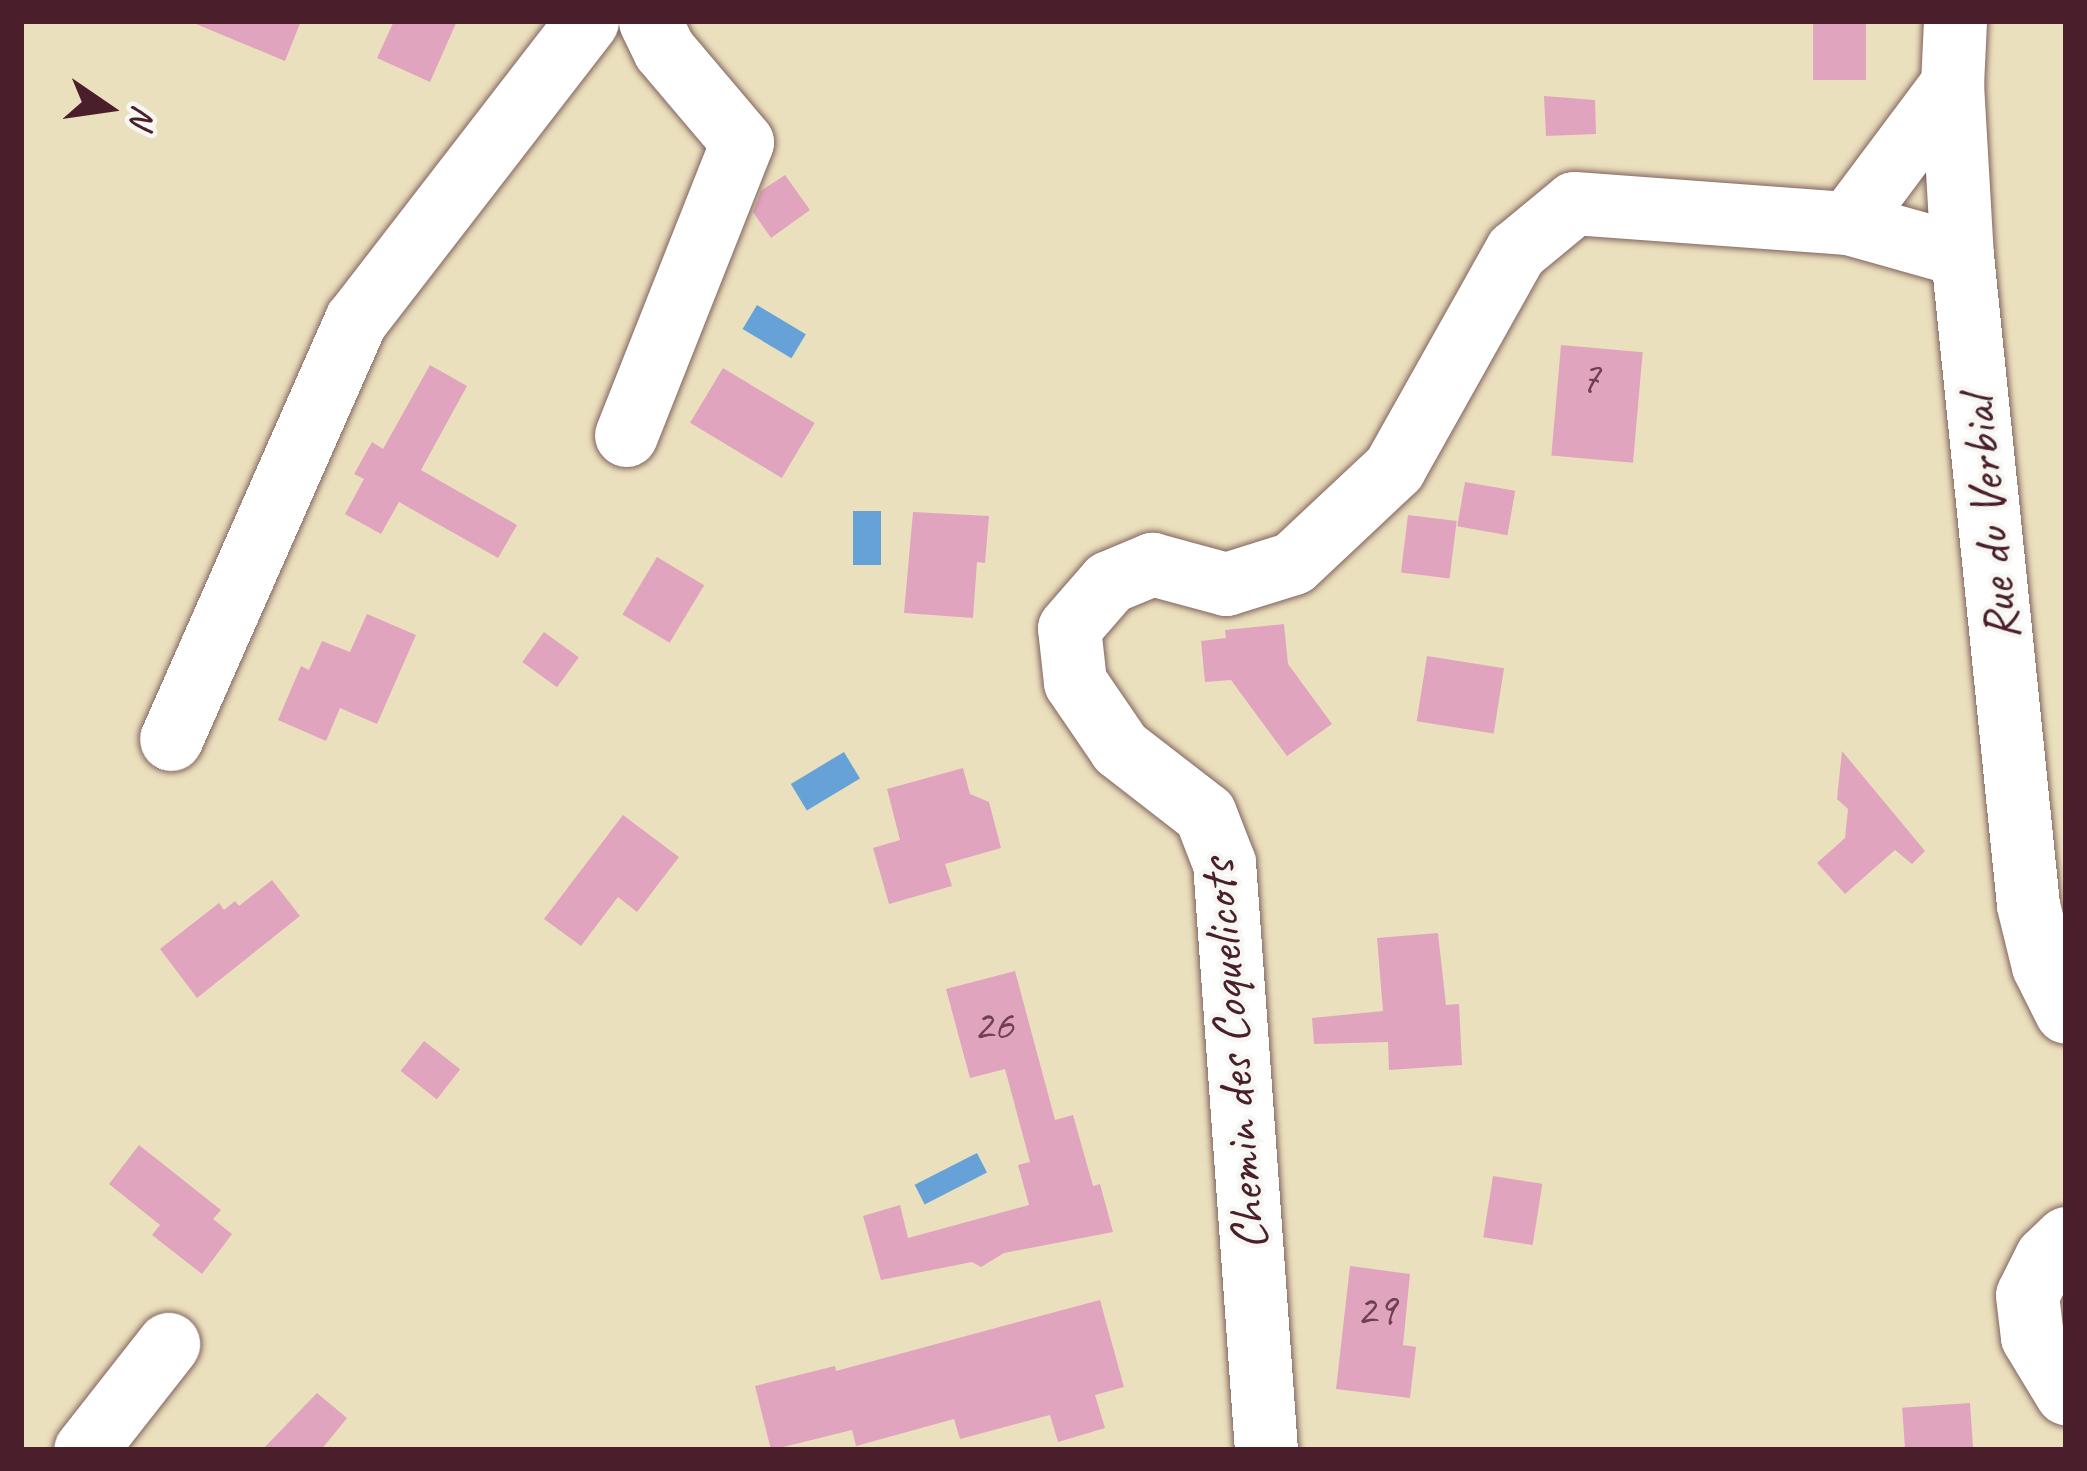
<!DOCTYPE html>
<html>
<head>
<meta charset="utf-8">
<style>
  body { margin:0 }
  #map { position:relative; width:2087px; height:1471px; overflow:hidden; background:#ebe0be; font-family:Caveat,sans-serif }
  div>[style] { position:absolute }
  .water>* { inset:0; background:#66a2d7; transform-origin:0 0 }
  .building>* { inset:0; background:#e1a4bf; transform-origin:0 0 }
  .roads { filter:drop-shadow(0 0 3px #82635e) drop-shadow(0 0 3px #82635e) }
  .minor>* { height:63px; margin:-31.5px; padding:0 31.5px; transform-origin:31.5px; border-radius:31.5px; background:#fff }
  span { translate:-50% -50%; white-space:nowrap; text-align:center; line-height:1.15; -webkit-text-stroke:9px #f6f6f2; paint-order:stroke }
  .number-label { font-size:45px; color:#704050 }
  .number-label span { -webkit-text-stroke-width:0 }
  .street-label { font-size:51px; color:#4a1f2b }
  .frame { position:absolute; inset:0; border:24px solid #4a1f2b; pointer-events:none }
  .north { position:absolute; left:48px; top:48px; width:120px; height:120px; -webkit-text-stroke:9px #f6f6f2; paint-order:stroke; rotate:103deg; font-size:33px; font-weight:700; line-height:48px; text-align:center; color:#4a1f2b }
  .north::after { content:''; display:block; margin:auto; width:42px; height:54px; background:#4a1f2b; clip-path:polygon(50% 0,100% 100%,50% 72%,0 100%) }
</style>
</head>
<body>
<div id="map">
  <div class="water">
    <i style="left:757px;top:305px;width:57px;height:28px;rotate:31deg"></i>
    <i style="left:853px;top:511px;width:28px;height:54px"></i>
    <i style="left:844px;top:752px;width:31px;height:62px;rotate:59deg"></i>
    <i style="left:977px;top:1153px;width:22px;height:70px;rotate:63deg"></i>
  </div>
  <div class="building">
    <i style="clip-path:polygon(189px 21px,301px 21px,285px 61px)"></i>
    <i style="clip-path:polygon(394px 21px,457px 21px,430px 82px,377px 58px)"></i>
    <i style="left:1813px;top:21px;width:53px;height:59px"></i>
    <i style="clip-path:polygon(1544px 96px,1595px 100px,1596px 134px,1546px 136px)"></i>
    <i style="clip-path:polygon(785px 175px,810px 210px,771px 238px,753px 212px,761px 191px)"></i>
    <i style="left:1561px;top:345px;width:82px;height:111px;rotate:5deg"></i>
    <i style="clip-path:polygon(430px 365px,467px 386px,421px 470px,517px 525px,498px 558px,399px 502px,381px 534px,345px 514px,364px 479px,354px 474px,372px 442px,383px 449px)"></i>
    <i style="left:723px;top:368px;width:107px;height:64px;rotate:31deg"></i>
    <i style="left:1465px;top:482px;width:51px;height:45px;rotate:10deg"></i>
    <i style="clip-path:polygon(913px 512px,989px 516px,985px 563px,977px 562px,973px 618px,904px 613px)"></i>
    <i style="left:1408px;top:515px;width:49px;height:58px;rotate:7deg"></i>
    <i style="left:657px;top:557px;width:55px;height:67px;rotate:31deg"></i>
    <i style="clip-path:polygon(367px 614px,416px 635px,377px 724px,340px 708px,326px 741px,278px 720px,301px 666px,309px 670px,322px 641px,350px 652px)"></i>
    <i style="clip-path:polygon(1284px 624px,1288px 664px,1332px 724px,1287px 756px,1231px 680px,1205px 682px,1201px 641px,1226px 638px,1225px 630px)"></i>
    <i style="left:544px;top:632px;width:43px;height:37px;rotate:36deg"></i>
    <i style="left:1427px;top:656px;width:78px;height:66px;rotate:9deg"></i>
    <i style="clip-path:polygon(1842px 751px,1925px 851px,1912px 864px,1895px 850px,1845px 894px,1817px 863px,1845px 838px,1848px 809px,1837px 799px)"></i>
    <i style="clip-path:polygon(963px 768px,970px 794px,989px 802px,1001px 848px,945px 864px,952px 886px,889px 904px,873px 848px,900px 840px,887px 789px)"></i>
    <i style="clip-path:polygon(623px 815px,679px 857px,637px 912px,618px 897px,581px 946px,544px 919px)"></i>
    <i style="clip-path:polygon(272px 880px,300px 916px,197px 998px,160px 949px,219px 903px,224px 910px,235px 901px,239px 906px)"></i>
    <i style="clip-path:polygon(1438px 933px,1446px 1005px,1459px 1004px,1462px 1065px,1389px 1070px,1388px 1042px,1314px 1044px,1312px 1018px,1383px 1011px,1377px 938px)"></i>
    <i style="clip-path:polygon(1015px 971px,1055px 1120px,1073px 1115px,1093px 1186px,1100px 1184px,1113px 1232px,1004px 1253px,981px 1267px,972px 1262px,881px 1280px,863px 1216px,900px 1205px,908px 1238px,1029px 1205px,1018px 1165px,1030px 1162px,1005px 1069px,970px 1078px,946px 989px)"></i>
    <i style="left:424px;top:1041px;width:46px;height:38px;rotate:38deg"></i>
    <i style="clip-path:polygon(139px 1145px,221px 1210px,213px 1219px,232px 1234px,202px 1274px,152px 1235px,160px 1225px,109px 1184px)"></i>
    <i style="left:1493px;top:1176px;width:50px;height:62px;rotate:9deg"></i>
    <i style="clip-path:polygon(1350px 1266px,1410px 1274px,1403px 1345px,1416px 1347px,1410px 1398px,1336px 1389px)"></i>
    <i style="clip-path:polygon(1100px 1300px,1124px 1387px,1095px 1395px,1105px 1428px,1058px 1442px,1050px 1415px,960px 1439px,954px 1419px,856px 1446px,852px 1430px,771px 1450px,755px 1386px,835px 1366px,836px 1371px)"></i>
    <i style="clip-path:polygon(317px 1393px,347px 1418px,321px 1450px,262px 1450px)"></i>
    <i style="left:1970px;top:1403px;width:47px;height:68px;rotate:86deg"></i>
  </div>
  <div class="roads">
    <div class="minor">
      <i style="left:1955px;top:21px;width:63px;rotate:92.7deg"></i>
      <i style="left:1952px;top:84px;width:171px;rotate:86.7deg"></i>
      <i style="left:1962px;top:255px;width:653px;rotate:84.2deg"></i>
      <i style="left:2028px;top:905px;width:63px;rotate:76.2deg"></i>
      <i style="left:2043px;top:966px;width:51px;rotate:63.4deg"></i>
      <i style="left:1848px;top:223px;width:174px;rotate:-53.2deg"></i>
      <i style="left:626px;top:435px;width:315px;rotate:-68.4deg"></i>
      <i style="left:742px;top:142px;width:121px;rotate:-130.3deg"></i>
      <i style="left:664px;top:50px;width:32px;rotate:-116deg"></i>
      <i style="left:171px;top:739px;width:458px;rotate:-66.2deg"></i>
      <i style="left:356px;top:320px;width:378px;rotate:-52.3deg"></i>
      <i style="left:2066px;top:1238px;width:28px;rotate:136deg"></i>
      <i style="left:2046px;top:1257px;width:42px;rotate:116.6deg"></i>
      <i style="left:2027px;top:1295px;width:42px;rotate:83.2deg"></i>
      <i style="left:2032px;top:1337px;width:66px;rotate:58.7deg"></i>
      <i style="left:85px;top:1450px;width:135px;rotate:-51.9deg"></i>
      <i style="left:1266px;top:1450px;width:589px;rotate:-94.09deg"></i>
      <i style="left:1224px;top:863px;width:53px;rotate:-111.2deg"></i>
      <i style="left:1205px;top:814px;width:108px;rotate:-142.2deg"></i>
      <i style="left:1120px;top:748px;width:80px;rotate:-124.3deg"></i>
      <i style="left:1075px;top:682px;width:54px;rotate:-96.3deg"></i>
      <i style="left:1069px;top:628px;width:61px;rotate:-49deg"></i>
      <i style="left:1109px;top:582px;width:47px;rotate:-22.7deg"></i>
      <i style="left:1152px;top:564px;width:77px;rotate:15.1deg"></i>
      <i style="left:1226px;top:584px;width:70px;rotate:-17.4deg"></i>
      <i style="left:1293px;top:563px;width:139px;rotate:-43.2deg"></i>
      <i style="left:1394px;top:468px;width:249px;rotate:-60.7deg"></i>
      <i style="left:1516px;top:251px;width:75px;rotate:-39.6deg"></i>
      <i style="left:1574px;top:203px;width:275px;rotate:4.2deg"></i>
      <i style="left:1848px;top:223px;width:118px;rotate:15.7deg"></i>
    </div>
  </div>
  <div class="number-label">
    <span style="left:1590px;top:378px">7</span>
    <span style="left:993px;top:1025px">26</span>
    <span style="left:1376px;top:1310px">29</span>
  </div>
  <div class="street-label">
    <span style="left:1989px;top:519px;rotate:-96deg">Rue du Verbial</span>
    <span style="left:1233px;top:1055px;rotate:-95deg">Chemin des Coquelicots</span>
  </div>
  <div class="frame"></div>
  <div class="north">N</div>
</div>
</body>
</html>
